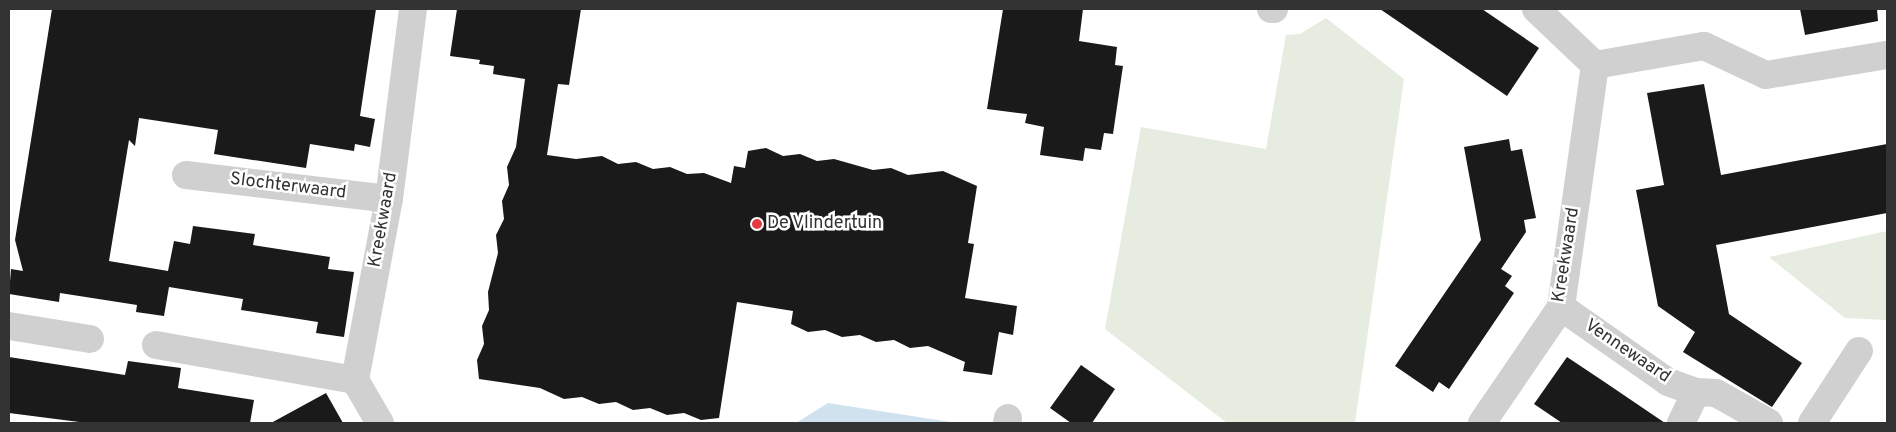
<!DOCTYPE html>
<html>
<head>
<meta charset="utf-8">
<style>
  body { margin:0 }
  #map { position:relative; width:1896px; height:432px; overflow:hidden; background:#fff; font-family:Overpass,sans-serif }
  div>[style] { position:absolute }
  .green>* { inset:0; background:#e6ecdf }
  .water>* { inset:0; background:#cfe2ee }
  .building>* { inset:0; background:#1a1a1a }
  .minor>* { height:28px; margin:-14px; padding:0 14px; transform-origin:14px; border-radius:14px; background:#d0d0d0 }
  .dots>* { width:14px; height:14px; translate:-50% -50%; box-sizing:border-box; border:2px solid #fff; border-radius:50% }
  span { translate:-50% -50%; white-space:nowrap; text-align:center; line-height:1.15; -webkit-text-stroke:5px #fff; paint-order:stroke }
  .street-label { font-size:18px; color:#333 }
  .poi-label { font-size:18px; color:#333 }
  .left { translate:0 -50%; text-align:left }
  .frame { position:absolute; inset:0; border:10px solid #333; pointer-events:none }
</style>
</head>
<body>
<div id="map">
  <div class="green">
    <i style="clip-path:polygon(1326px 18px,1404px 79px,1355px 423px,1227px 423px,1105px 329px,1141px 127px,1266px 149px,1286px 35px,1300px 34px)"></i>
    <i style="clip-path:polygon(1887px 231px,1887px 320px,1845px 318px,1769px 257px)"></i>
  </div>
  <div class="water">
    <i style="clip-path:polygon(828px 403px,957px 423px,796px 423px)"></i>
  </div>
  <div class="building">
    <i style="clip-path:polygon(52px 9px,376px 9px,360px 116px,375px 119px,370px 147px,355px 144px,354px 151px,310px 144px,306px 168px,214px 154px,218px 130px,139px 118px,135px 146px,129px 140px,109px 261px,168px 271px,174px 241px,190px 244px,193px 226px,255px 234px,253px 245px,330px 257px,328px 269px,354px 272px,344px 337px,316px 333px,318px 322px,241px 310px,243px 299px,169px 287px,164px 316px,136px 312px,137px 305px,60px 293px,59px 302px,9px 294px,11px 269px,23px 271px,15px 240px)"></i>
    <i style="clip-path:polygon(457px 9px,581px 9px,569px 85px,558px 84px,547px 155px,576px 159px,602px 156px,618px 164px,636px 162px,653px 169px,670px 167px,687px 174px,704px 173px,731px 183px,734px 166px,745px 168px,748px 151px,766px 148px,783px 156px,800px 154px,817px 161px,834px 159px,873px 170px,891px 168px,908px 175px,943px 171px,977px 186px,968px 243px,974px 244px,965px 298px,1017px 306px,1013px 335px,999px 332px,992px 375px,963px 371px,965px 362px,928px 346px,910px 348px,894px 340px,876px 342px,860px 335px,842px 337px,825px 330px,808px 332px,791px 324px,793px 311px,737px 302px,719px 418px,701px 420px,684px 413px,667px 415px,650px 408px,633px 410px,616px 402px,599px 404px,582px 397px,564px 399px,540px 388px,479px 379px,477px 360px,484px 344px,482px 326px,489px 310px,488px 292px,498px 253px,496px 235px,504px 219px,502px 201px,509px 185px,507px 167px,516px 147px,525px 79px,493px 74px,494px 66px,479px 64px,480px 60px,450px 56px)"></i>
    <i style="clip-path:polygon(1003px 9px,1083px 9px,1079px 41px,1117px 47px,1115px 65px,1123px 66px,1113px 134px,1104px 133px,1101px 150px,1085px 148px,1083px 161px,1040px 155px,1044px 127px,1025px 123px,1027px 114px,987px 109px)"></i>
    <i style="clip-path:polygon(1380px 9px,1482px 9px,1539px 48px,1507px 96px)"></i>
    <i style="clip-path:polygon(1800px 9px,1877px 9px,1878px 21px,1805px 35px)"></i>
    <i style="clip-path:polygon(1704px 84px,1721px 175px,1887px 144px,1887px 213px,1716px 245px,1729px 314px,1802px 363px,1772px 407px,1683px 352px,1695px 332px,1658px 306px,1636px 190px,1664px 185px,1647px 93px)"></i>
    <i style="clip-path:polygon(1509px 139px,1511px 151px,1522px 149px,1536px 218px,1524px 220px,1526px 232px,1501px 269px,1512px 276px,1505px 286px,1514px 293px,1449px 389px,1439px 382px,1433px 392px,1395px 366px,1481px 240px,1464px 147px)"></i>
    <i style="clip-path:polygon(9px 357px,125px 375px,128px 361px,181px 368px,178px 388px,254px 400px,250px 423px,87px 423px,9px 413px)"></i>
    <i style="clip-path:polygon(1567px 357px,1606px 383px,1665px 423px,1562px 423px,1534px 404px)"></i>
    <i style="clip-path:polygon(1081px 365px,1115px 389px,1092px 423px,1071px 423px,1050px 408px)"></i>
    <i style="clip-path:polygon(326px 393px,343px 423px,271px 423px)"></i>
  </div>
  <div class="minor">
    <i style="left:1271px;top:9px;width:3px"></i>
    <i style="left:1536px;top:9px;width:81px;rotate:43.5deg"></i>
    <i style="left:1595px;top:65px;width:111px;rotate:-9.9deg"></i>
    <i style="left:1704px;top:46px;width:68px;rotate:25.1deg"></i>
    <i style="left:1766px;top:75px;width:123px;rotate:-9.4deg"></i>
    <i style="left:186px;top:175px;width:204px;rotate:6.7deg"></i>
    <i style="left:1561px;top:307px;width:131px;rotate:35deg"></i>
    <i style="left:1668px;top:382px;width:30px;rotate:20deg"></i>
    <i style="left:1696px;top:392px;width:20px;rotate:3deg"></i>
    <i style="left:1716px;top:393px;width:61px;rotate:29.5deg"></i>
    <i style="left:9px;top:326px;width:82px;rotate:9.1deg"></i>
    <i style="left:156px;top:345px;width:202px;rotate:10deg"></i>
    <i style="left:380px;top:423px;width:50px;rotate:-120.2deg"></i>
    <i style="left:355px;top:380px;width:184px;rotate:-79.4deg"></i>
    <i style="left:389px;top:199px;width:192px;rotate:-82.8deg"></i>
    <i style="left:1007px;top:423px;width:5px;rotate:-79deg"></i>
    <i style="left:1482px;top:423px;width:140px;rotate:-55.7deg"></i>
    <i style="left:1561px;top:307px;width:244px;rotate:-82deg"></i>
    <i style="left:1681px;top:423px;width:34px;rotate:-64deg"></i>
    <i style="left:1812px;top:423px;width:86px;rotate:-56.9deg"></i>
  </div>
  <div class="dots">
    <i style="left:757px;top:224px;background:#e63946"></i>
  </div>
  <div class="street-label">
    <span style="left:288px;top:187px;rotate:7deg">Slochterwaard</span>
    <span style="left:384px;top:220px;rotate:-80deg">Kreekwaard</span>
    <span style="left:1567px;top:255px;rotate:-81deg">Kreekwaard</span>
    <span style="left:1627px;top:352px;rotate:34deg">Vennewaard</span>
  </div>
  <div class="poi-label">
    <span class="left" style="left:767px;top:224px">De Vlindertuin</span>
  </div>
  <div class="frame"></div>
</div>
</body>
</html>
